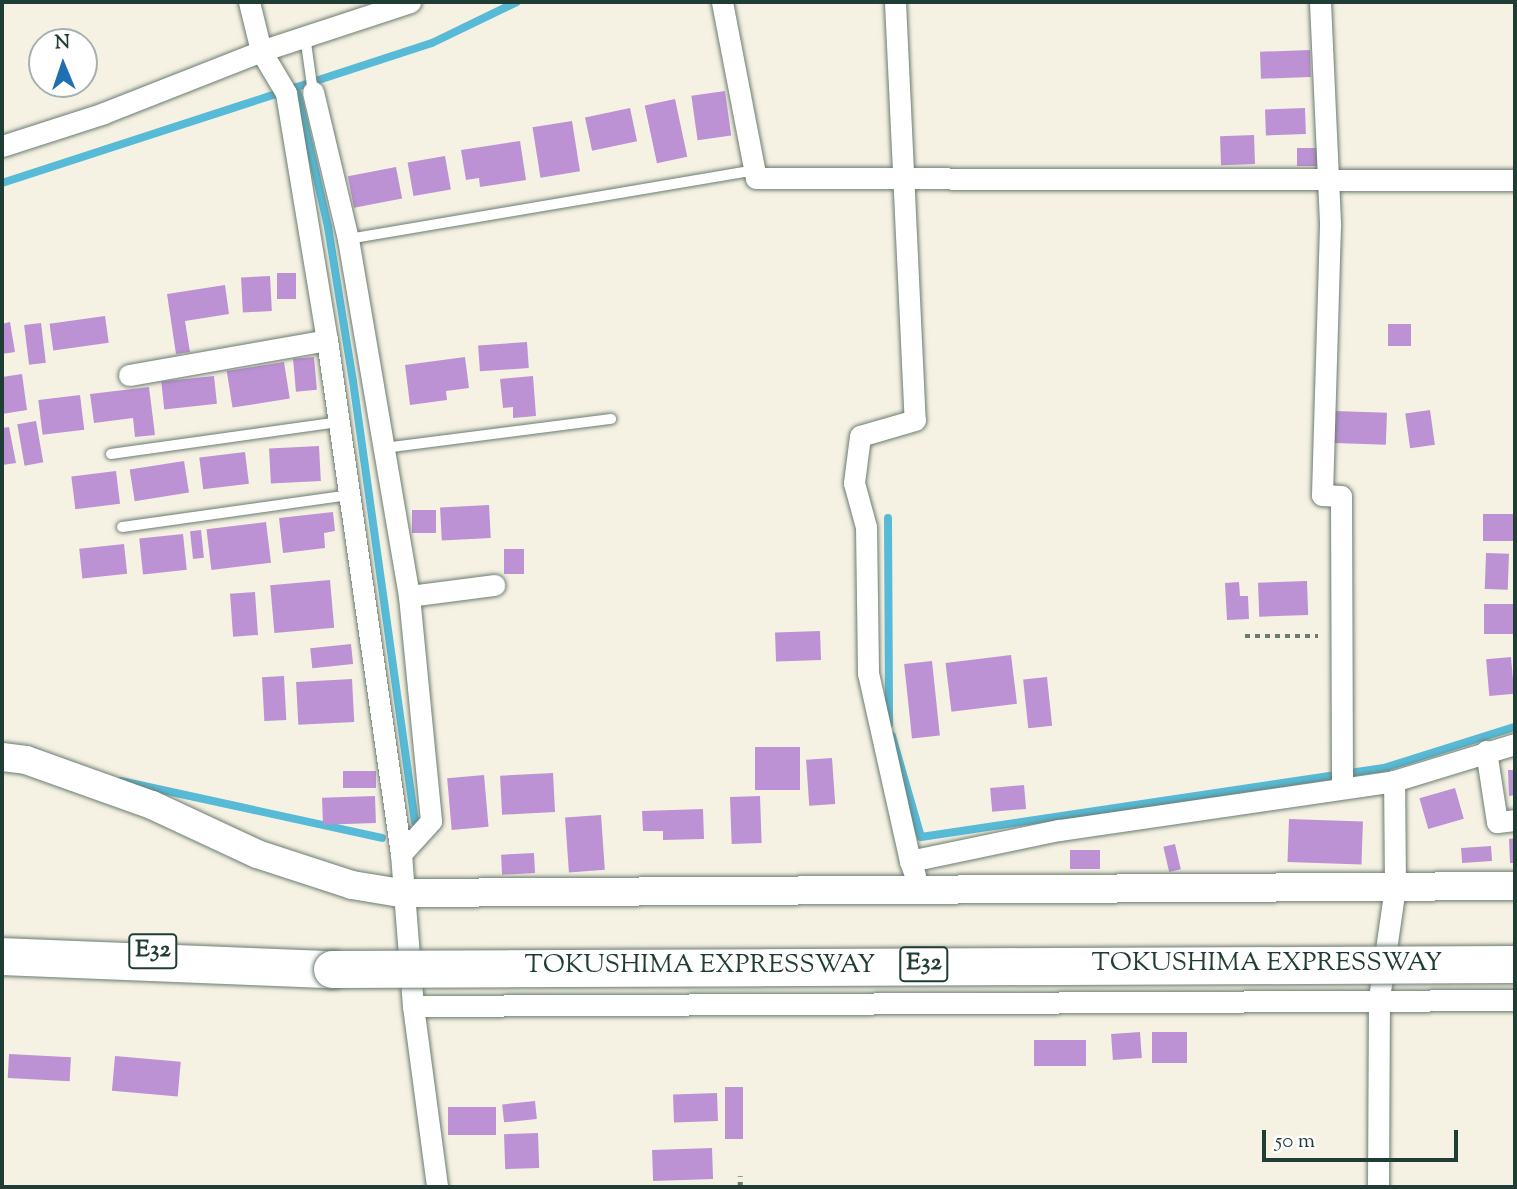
<!DOCTYPE html>
<html>
<head>
<meta charset="utf-8">
<style>
  body { margin:0 }
  #map { position:relative; width:1517px; height:1189px; overflow:hidden; background:#f6f2e3; font-family:"Sorts Mill Goudy",serif }
  div>[style] { position:absolute }
  .stream>* { height:8px; margin:-4px; padding:0 4px; transform-origin:4px; border-radius:4px; background:#57bad6 }
  .building>* { inset:0; background:#bc92d4; transform-origin:0 0 }
  .path>* { height:4.5px; margin-top:-2.25px; transform-origin:0; background:repeating-linear-gradient(90deg,#6a7c71 0 5px,transparent 0 10px) }
  .roads { filter:drop-shadow(0 0 2px #6a7c71) drop-shadow(0 0 2px #6a7c71) }
  .lane>* { height:10px; margin:-5px; padding:0 5px; transform-origin:5px; border-radius:5px; background:#fff }
  .street>* { height:21px; margin:-10.5px; padding:0 10.5px; transform-origin:10.5px; border-radius:10.5px; background:#fff }
  .secondary>* { height:28px; margin:-14px; padding:0 14px; transform-origin:14px; border-radius:14px; background:#fff }
  .highway>* { height:37px; margin:-18.5px; padding:0 18.5px; transform-origin:18.5px; border-radius:18.5px; background:#fff }
  .bridges { filter:drop-shadow(0 0 2px #6a7c71) drop-shadow(0 0 2px #6a7c71) }
  .highway-bridge>* { height:37px; margin:-18.5px; padding:0 18.5px; transform-origin:18.5px; border-radius:18.5px; background:#fff }
  span { translate:-50% -50%; white-space:nowrap; text-align:center; line-height:1.15; -webkit-text-stroke:5px #fff; paint-order:stroke }
  .shield-label span { padding:2px 5px; background:#fff; border:2px solid; border-radius:5px; -webkit-text-stroke-width:0 }
  .shield-label { font-size:24px; color:#1f3d34; font-weight:700 }
  .street-label { font-size:26px; color:#1f3d34 }
  .frame { position:absolute; inset:0; border:4px solid #1f3d34; pointer-events:none }
  .north { position:absolute; left:28px; top:28px; width:70px; height:70px; box-sizing:border-box; background:#fff; border:2px solid #a5b1ae; border-radius:50%; rotate:358deg; font-size:19px; font-weight:700; line-height:28px; text-align:center; color:#1f3d34 }
  .north::after { content:''; display:block; margin:auto; width:24px; height:32px; background:#1f6fb2; clip-path:polygon(50% 0,100% 100%,50% 72%,0 100%) }
  .scale { position:absolute; left:1262px; top:1130px; width:196px; height:32px; box-sizing:border-box; border:4px solid #1f3d34; border-top:0; padding-left:9px; font-size:21px; line-height:24px; white-space:nowrap; color:#1f3d34; -webkit-text-stroke:5px #fff; paint-order:stroke }
</style>
</head>
<body>
<div id="map">
  <div class="stream">
    <i style="left:296px;top:87px;width:144px;rotate:77.1deg"></i>
    <i style="left:328px;top:227px;width:156px;rotate:80.8deg"></i>
    <i style="left:353px;top:381px;width:445px;rotate:82deg"></i>
    <i style="left:294px;top:88px;width:145px;rotate:-18.1deg"></i>
    <i style="left:432px;top:43px;width:94px;rotate:-25.8deg"></i>
    <i style="left:2px;top:183px;width:294px;rotate:-18deg"></i>
    <i style="left:888px;top:518px;width:206px;rotate:89.7deg"></i>
    <i style="left:892px;top:736px;width:105px;rotate:74deg"></i>
    <i style="left:921px;top:837px;width:471px;rotate:-8.5deg"></i>
    <i style="left:1387px;top:767px;width:134px;rotate:-17.4deg"></i>
    <i style="left:121px;top:781px;width:267px;rotate:12.3deg"></i>
  </div>
  <div class="building">
    <i style="left:1310px;top:50px;width:27px;height:50px;rotate:88deg"></i>
    <i style="left:725px;top:91px;width:45px;height:34px;rotate:82deg"></i>
    <i style="left:675px;top:99px;width:59px;height:31px;rotate:78deg"></i>
    <i style="left:630px;top:108px;width:34px;height:46px;rotate:78deg"></i>
    <i style="left:1305px;top:108px;width:26px;height:40px;rotate:88deg"></i>
    <i style="left:572px;top:121px;width:51px;height:40px;rotate:81deg"></i>
    <i style="left:1254px;top:135px;width:29px;height:34px;rotate:88deg"></i>
    <i style="clip-path:polygon(520px 141px,526px 180px,480px 187px,479px 178px,466px 180px,461px 150px)"></i>
    <i style="left:1297px;top:148px;width:20px;height:18px"></i>
    <i style="left:445px;top:156px;width:34px;height:38px;rotate:80deg"></i>
    <i style="left:396px;top:167px;width:32px;height:49px;rotate:79deg"></i>
    <i style="left:277px;top:273px;width:19px;height:26px"></i>
    <i style="left:270px;top:276px;width:35px;height:29px;rotate:87deg"></i>
    <i style="clip-path:polygon(225px 285px,229px 314px,185px 321px,190px 352px,176px 354px,167px 294px)"></i>
    <i style="left:105px;top:316px;width:27px;height:56px;rotate:82deg"></i>
    <i style="clip-path:polygon(10px 322px,15px 352px,2px 354px,2px 324px)"></i>
    <i style="left:41px;top:323px;width:40px;height:17px;rotate:83deg"></i>
    <i style="left:1388px;top:324px;width:23px;height:22px"></i>
    <i style="left:527px;top:342px;width:26px;height:49px;rotate:86deg"></i>
    <i style="left:314px;top:357px;width:33px;height:21px;rotate:85deg"></i>
    <i style="clip-path:polygon(465px 357px,469px 388px,446px 391px,447px 400px,410px 405px,405px 365px)"></i>
    <i style="left:284px;top:362px;width:37px;height:58px;rotate:81deg"></i>
    <i style="clip-path:polygon(22px 374px,27px 410px,2px 414px,2px 377px)"></i>
    <i style="left:214px;top:376px;width:28px;height:53px;rotate:84deg"></i>
    <i style="clip-path:polygon(533px 376px,536px 416px,513px 418px,513px 407px,503px 408px,500px 379px)"></i>
    <i style="clip-path:polygon(149px 387px,155px 435px,135px 437px,133px 418px,94px 423px,90px 394px)"></i>
    <i style="left:80px;top:395px;width:35px;height:42px;rotate:83deg"></i>
    <i style="left:1430px;top:410px;width:35px;height:25px;rotate:82deg"></i>
    <i style="left:1335px;top:411px;width:52px;height:32px;rotate:2deg"></i>
    <i style="left:36px;top:421px;width:42px;height:19px;rotate:80deg"></i>
    <i style="clip-path:polygon(9px 427px,16px 463px,2px 465px,2px 428px)"></i>
    <i style="left:319px;top:446px;width:35px;height:50px;rotate:87deg"></i>
    <i style="left:245px;top:452px;width:32px;height:46px;rotate:83deg"></i>
    <i style="left:184px;top:461px;width:32px;height:55px;rotate:81deg"></i>
    <i style="left:116px;top:471px;width:33px;height:45px;rotate:83deg"></i>
    <i style="left:489px;top:505px;width:33px;height:49px;rotate:87deg"></i>
    <i style="left:436px;top:510px;width:23px;height:24px;rotate:90deg"></i>
    <i style="clip-path:polygon(333px 512px,335px 531px,324px 533px,325px 548px,283px 553px,279px 518px)"></i>
    <i style="left:1483px;top:514px;width:32px;height:27px"></i>
    <i style="left:266px;top:522px;width:41px;height:60px;rotate:83deg"></i>
    <i style="left:201px;top:530px;width:28px;height:11px;rotate:84deg"></i>
    <i style="left:183px;top:534px;width:36px;height:44px;rotate:84deg"></i>
    <i style="left:124px;top:544px;width:30px;height:45px;rotate:84deg"></i>
    <i style="left:504px;top:549px;width:20px;height:25px"></i>
    <i style="left:1486px;top:553px;width:23px;height:36px;rotate:2deg"></i>
    <i style="left:330px;top:580px;width:48px;height:60px;rotate:85deg"></i>
    <i style="left:1307px;top:581px;width:34px;height:49px;rotate:88deg"></i>
    <i style="clip-path:polygon(1239px 582px,1240px 596px,1248px 596px,1249px 619px,1227px 620px,1225px 583px)"></i>
    <i style="left:255px;top:592px;width:43px;height:25px;rotate:86deg"></i>
    <i style="left:1484px;top:604px;width:31px;height:30px"></i>
    <i style="left:820px;top:631px;width:29px;height:45px;rotate:88deg"></i>
    <i style="left:351px;top:644px;width:20px;height:41px;rotate:84deg"></i>
    <i style="left:1011px;top:655px;width:49px;height:66px;rotate:83deg"></i>
    <i style="left:1511px;top:657px;width:37px;height:25px;rotate:85deg"></i>
    <i style="left:932px;top:661px;width:75px;height:28px;rotate:84deg"></i>
    <i style="left:284px;top:676px;width:44px;height:22px;rotate:87deg"></i>
    <i style="left:1047px;top:677px;width:49px;height:24px;rotate:84deg"></i>
    <i style="left:352px;top:679px;width:43px;height:56px;rotate:87deg"></i>
    <i style="left:800px;top:747px;width:43px;height:45px;rotate:90deg"></i>
    <i style="left:832px;top:758px;width:46px;height:26px;rotate:86deg"></i>
    <i style="clip-path:polygon(1508px 770px,1515px 770px,1515px 795px,1509px 796px)"></i>
    <i style="left:343px;top:771px;width:33px;height:17px"></i>
    <i style="left:553px;top:773px;width:39px;height:53px;rotate:87deg"></i>
    <i style="left:484px;top:775px;width:52px;height:37px;rotate:85deg"></i>
    <i style="left:1024px;top:785px;width:24px;height:34px;rotate:85deg"></i>
    <i style="left:1455px;top:788px;width:32px;height:37px;rotate:74deg"></i>
    <i style="left:375px;top:796px;width:27px;height:53px;rotate:88deg"></i>
    <i style="left:760px;top:796px;width:47px;height:30px;rotate:88deg"></i>
    <i style="clip-path:polygon(703px 809px,704px 839px,663px 840px,663px 831px,643px 831px,642px 811px)"></i>
    <i style="left:601px;top:815px;width:55px;height:36px;rotate:86deg"></i>
    <i style="left:1289px;top:819px;width:74px;height:43px;rotate:2deg"></i>
    <i style="clip-path:polygon(1515px 838px,1515px 863px,1510px 863px,1509px 839px)"></i>
    <i style="left:1175px;top:844px;width:26px;height:12px;rotate:77deg"></i>
    <i style="left:1491px;top:846px;width:15px;height:30px;rotate:86deg"></i>
    <i style="left:1070px;top:850px;width:30px;height:19px"></i>
    <i style="left:534px;top:853px;width:20px;height:33px;rotate:87deg"></i>
    <i style="left:1140px;top:1032px;width:26px;height:29px;rotate:86deg"></i>
    <i style="left:1152px;top:1032px;width:35px;height:31px"></i>
    <i style="left:1086px;top:1040px;width:26px;height:52px;rotate:90deg"></i>
    <i style="left:9px;top:1054px;width:62px;height:24px;rotate:3deg"></i>
    <i style="left:115px;top:1056px;width:66px;height:35px;rotate:5deg"></i>
    <i style="left:725px;top:1087px;width:18px;height:52px"></i>
    <i style="left:717px;top:1093px;width:28px;height:44px;rotate:88deg"></i>
    <i style="left:535px;top:1101px;width:18px;height:33px;rotate:84deg"></i>
    <i style="left:448px;top:1107px;width:48px;height:28px"></i>
    <i style="left:538px;top:1133px;width:35px;height:34px;rotate:88deg"></i>
    <i style="left:712px;top:1148px;width:31px;height:60px;rotate:88deg"></i>
  </div>
  <div class="path">
    <i style="left:1245px;top:636px;width:73px"></i>
    <i style="left:740px;top:1187px;width:11px;rotate:-90deg"></i>
  </div>
  <div class="roads">
    <div class="lane">
      <i style="left:305px;top:36px;width:57px;rotate:81.9deg"></i>
      <i style="left:348px;top:239px;width:413px;rotate:-9.6deg"></i>
      <i style="left:384px;top:448px;width:229px;rotate:-7.3deg"></i>
      <i style="left:111px;top:454px;width:231px;rotate:-8deg"></i>
      <i style="left:122px;top:527px;width:231px;rotate:-8deg"></i>
    </div>
    <div class="street">
      <i style="left:249px;top:2px;width:50px;rotate:76.2deg"></i>
      <i style="left:261px;top:51px;width:49px;rotate:59.2deg"></i>
      <i style="left:286px;top:93px;width:250px;rotate:80.6deg"></i>
      <i style="left:327px;top:340px;width:519px;rotate:81.81deg"></i>
      <i style="left:401px;top:854px;width:152px;rotate:85.5deg"></i>
      <i style="left:413px;top:1006px;width:183px;rotate:82.4deg"></i>
      <i style="left:722px;top:2px;width:179px;rotate:79.1deg"></i>
      <i style="left:756px;top:178px;width:759px;rotate:0.15deg"></i>
      <i style="left:895px;top:2px;width:418px;rotate:87.3deg"></i>
      <i style="left:915px;top:420px;width:57px;rotate:163.8deg"></i>
      <i style="left:860px;top:436px;width:47px;rotate:97.3deg"></i>
      <i style="left:854px;top:483px;width:46px;rotate:74.7deg"></i>
      <i style="left:866px;top:527px;width:146px;rotate:89.2deg"></i>
      <i style="left:868px;top:673px;width:193px;rotate:77.4deg"></i>
      <i style="left:1320px;top:2px;width:223px;rotate:87.4deg"></i>
      <i style="left:1330px;top:225px;width:270px;rotate:91.7deg"></i>
      <i style="left:1322px;top:495px;width:19px;rotate:3deg"></i>
      <i style="left:1341px;top:496px;width:292px;rotate:89.8deg"></i>
      <i style="left:313px;top:92px;width:151px;rotate:76.6deg"></i>
      <i style="left:348px;top:239px;width:362px;rotate:80.3deg"></i>
      <i style="left:409px;top:596px;width:226px;rotate:84.4deg"></i>
      <i style="left:431px;top:821px;width:45px;rotate:132.3deg"></i>
      <i style="left:2px;top:146px;width:107px;rotate:-17.9deg"></i>
      <i style="left:104px;top:113px;width:169px;rotate:-21.5deg"></i>
      <i style="left:261px;top:51px;width:157px;rotate:-18.2deg"></i>
      <i style="left:129px;top:375px;width:201px;rotate:-10deg"></i>
      <i style="left:409px;top:596px;width:86px;rotate:-7.4deg"></i>
      <i style="left:1486px;top:751px;width:72px;rotate:81.2deg"></i>
      <i style="left:1497px;top:822px;width:18px;rotate:-6deg"></i>
      <i style="left:915px;top:875px;width:15px;rotate:-110deg"></i>
      <i style="left:910px;top:861px;width:152px;rotate:-11.8deg"></i>
      <i style="left:1059px;top:830px;width:339px;rotate:-8.3deg"></i>
      <i style="left:1394px;top:781px;width:127px;rotate:-17deg"></i>
      <i style="left:413px;top:1006px;width:1102px;rotate:-0.31deg"></i>
      <i style="left:1378px;top:1187px;width:189px;rotate:-89.7deg"></i>
      <i style="left:1379px;top:998px;width:112px;rotate:-81.8deg"></i>
      <i style="left:1395px;top:887px;width:106px;rotate:-90.5deg"></i>
    </div>
    <div class="secondary">
      <i style="left:2px;top:757px;width:24px;rotate:7deg"></i>
      <i style="left:26px;top:760px;width:134px;rotate:19.7deg"></i>
      <i style="left:152px;top:805px;width:116px;rotate:25deg"></i>
      <i style="left:257px;top:854px;width:100px;rotate:18.1deg"></i>
      <i style="left:352px;top:885px;width:50px;rotate:9.3deg"></i>
      <i style="left:401px;top:893px;width:1114px;rotate:-0.36deg"></i>
    </div>
    <div class="highway">
      <i style="left:2px;top:956px;width:330px;rotate:2.3deg"></i>
    </div>
  </div>
  <div class="bridges">
    <div class="highway-bridge">
      <i style="left:332px;top:969px;width:1183px;rotate:-0.24deg"></i>
    </div>
  </div>
  <div class="shield-label">
    <span style="left:153px;top:951px">E32</span>
    <span style="left:924px;top:964px">E32</span>
  </div>
  <div class="street-label">
    <span style="left:1267px;top:964px">TOKUSHIMA EXPRESSWAY</span>
    <span style="left:700px;top:966px">TOKUSHIMA EXPRESSWAY</span>
  </div>
  <div class="frame"></div>
  <div class="north">N</div>
  <div class="scale">50 m</div>
</div>
</body>
</html>
